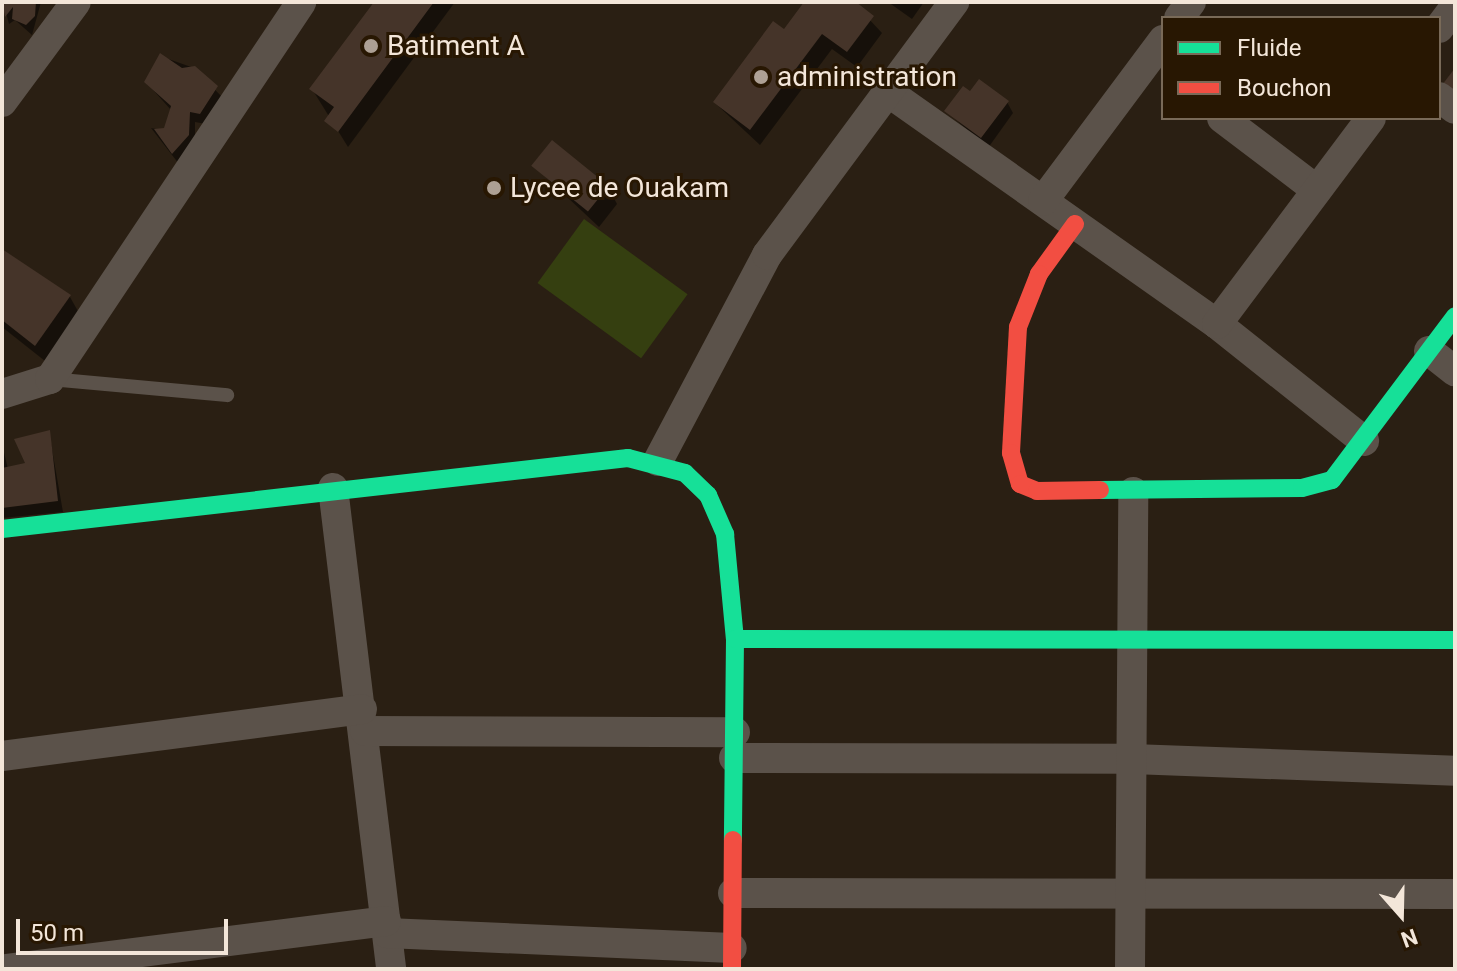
<!DOCTYPE html>
<html>
<head>
<meta charset="utf-8">
<style>
  body { margin:0 }
  #map { position:relative; width:1457px; height:971px; overflow:hidden; background:#2a1f13; font-family:Roboto,sans-serif }
  div>[style] { position:absolute }
  .green>* { inset:0; background:#353f10; transform-origin:0 0 }
  .shadow>* { inset:0; background:#0007 }
  .building>* { inset:0; background:#453429; transform-origin:0 0 }
  .lane>* { height:14px; margin:-7px; padding:0 7px; transform-origin:7px; border-radius:7px; background:#5b524a }
  .street>* { height:30px; margin:-15px; padding:0 15px; transform-origin:15px; border-radius:15px; background:#5b524a }
  .fast>* { height:18px; margin:-9px; padding:0 9px; transform-origin:9px; border-radius:9px; background:#16e098 }
  .jam>* { height:18px; margin:-9px; padding:0 9px; transform-origin:9px; border-radius:9px; background:#f24e42 }
  .dots>* { width:22px; height:22px; translate:-50% -50%; box-sizing:border-box; border:4px solid #281702; border-radius:50% }
  span { translate:-50% -50%; white-space:nowrap; text-align:center; line-height:1.15; -webkit-text-stroke:6px #281702; paint-order:stroke }
  .poi-label { font-size:28px; color:#f3e6d9 }
  .left { translate:0 -50%; text-align:left }
  .frame { position:absolute; inset:0; border:4px solid #f3e6d9; pointer-events:none }
  .legend { position:absolute; left:1161px; top:16px; width:280px; height:104px; box-sizing:border-box; background:#281702; border:2px solid #796a58; margin:0; padding:10px 14px; list-style:none; font-size:24px; color:#f3e6d9 }
  .legend li { display:flex; align-items:center; gap:16px; height:40px }
  .legend b { width:40px; border:2px solid #796a58 }
  .north { position:absolute; left:1361px; top:875px; width:80px; height:80px; -webkit-text-stroke:6px #281702; paint-order:stroke; rotate:160deg; font-size:22px; font-weight:700; line-height:32px; text-align:center; color:#f3e6d9 }
  .north::after { content:''; display:block; margin:auto; width:28px; height:36px; background:#f3e6d9; clip-path:polygon(50% 0,100% 100%,50% 72%,0 100%) }
  .scale { position:absolute; left:16px; top:919px; width:212px; height:36px; box-sizing:border-box; border:4px solid #f3e6d9; border-top:0; padding-left:10px; font-size:24px; line-height:28px; white-space:nowrap; color:#f3e6d9; -webkit-text-stroke:6px #281702; paint-order:stroke }
</style>
</head>
<body>
<div id="map">
  <div class="green">
    <i style="left:584px;top:219px;width:128px;height:79px;rotate:36deg"></i>
  </div>
  <div class="shadow">
    <i style="clip-path:polygon(3px 2px,41px 2px,32px 35px,15px 20px,9px 24px)"></i>
    <i style="clip-path:polygon(376px 2px,455px 2px,348px 147px,312px 89px)"></i>
    <i style="clip-path:polygon(813px 2px,853px 2px,882px 33px,857px 67px,832px 49px,760px 145px,715px 103px)"></i>
    <i style="clip-path:polygon(888px 2px,924px 2px,912px 19px)"></i>
    <i style="clip-path:polygon(160px 56px,194px 68px,223px 98px,206px 124px,195px 122px,195px 147px,179px 164px,151px 128px,165px 131px,171px 110px,146px 82px)"></i>
    <i style="clip-path:polygon(970px 94px,1007px 102px,1013px 113px,988px 148px,946px 111px)"></i>
    <i style="clip-path:polygon(533px 165px,608px 187px,617px 204px,599px 227px)"></i>
    <i style="clip-path:polygon(2px 251px,70px 297px,79px 313px,45px 361px,2px 327px)"></i>
    <i style="clip-path:polygon(49px 432px,63px 512px,2px 518px,2px 444px,8px 469px,28px 464px)"></i>
  </div>
  <div class="building">
    <i style="clip-path:polygon(2px 2px,36px 2px,35px 16px,26px 25px,12px 19px,13px 7px,5px 17px)"></i>
    <i style="clip-path:polygon(374px 2px,434px 2px,338px 132px,324px 121px,334px 107px,309px 89px)"></i>
    <i style="clip-path:polygon(804px 2px,856px 2px,874px 16px,847px 52px,822px 34px,750px 130px,713px 102px,773px 21px,784px 29px)"></i>
    <i style="clip-path:polygon(160px 53px,182px 68px,195px 66px,218px 86px,200px 114px,190px 112px,189px 135px,172px 154px,154px 129px,164px 128px,171px 106px,144px 82px)"></i>
    <i style="clip-path:polygon(1455px 68px,1455px 106px,1439px 89px)"></i>
    <i style="clip-path:polygon(979px 79px,1009px 101px,981px 138px,944px 111px,963px 86px,970px 91px)"></i>
    <i style="left:552px;top:140px;width:73px;height:33px;rotate:39deg"></i>
    <i style="clip-path:polygon(2px 249px,71px 295px,35px 346px,2px 320px)"></i>
    <i style="clip-path:polygon(50px 430px,58px 501px,2px 508px,2px 468px,25px 463px,14px 439px)"></i>
  </div>
  <div class="lane">
    <i style="left:50px;top:379px;width:178px;rotate:5.2deg"></i>
  </div>
  <div class="street">
    <i style="left:1179px;top:18px;width:20px;rotate:-53deg"></i>
    <i style="left:1439px;top:28px;width:26px;rotate:-53deg"></i>
    <i style="left:888px;top:92px;width:403px;rotate:35.2deg"></i>
    <i style="left:1217px;top:324px;width:188px;rotate:38.5deg"></i>
    <i style="left:1439px;top:97px;width:20px;rotate:37deg"></i>
    <i style="left:2px;top:102px;width:124px;rotate:-53.5deg"></i>
    <i style="left:1222px;top:118px;width:119px;rotate:37.2deg"></i>
    <i style="left:1043px;top:201px;width:201px;rotate:-53.3deg"></i>
    <i style="left:1217px;top:324px;width:257px;rotate:-53.2deg"></i>
    <i style="left:1429px;top:351px;width:33px;rotate:38deg"></i>
    <i style="left:2px;top:394px;width:50px;rotate:-17.4deg"></i>
    <i style="left:50px;top:379px;width:453px;rotate:-56.3deg"></i>
    <i style="left:658px;top:461px;width:233px;rotate:-62.1deg"></i>
    <i style="left:767px;top:255px;width:315px;rotate:-53.5deg"></i>
    <i style="left:333px;top:488px;width:484px;rotate:83.1deg"></i>
    <i style="left:365px;top:731px;width:370px;rotate:0.2deg"></i>
    <i style="left:2px;top:756px;width:363px;rotate:-7.4deg"></i>
    <i style="left:734px;top:758px;width:398px;rotate:0.1deg"></i>
    <i style="left:1132px;top:759px;width:323px;rotate:2.1deg"></i>
    <i style="left:733px;top:893px;width:722px;rotate:0.08deg"></i>
    <i style="left:387px;top:933px;width:345px;rotate:2.5deg"></i>
    <i style="left:7px;top:969px;width:382px;rotate:-7.2deg"></i>
    <i style="left:1130px;top:969px;width:477px;rotate:-89.6deg"></i>
  </div>
  <div class="fast">
    <i style="left:1100px;top:490px;width:202px;rotate:-0.6deg"></i>
    <i style="left:1302px;top:488px;width:31px;rotate:-15deg"></i>
    <i style="left:1332px;top:480px;width:205px;rotate:-53.1deg"></i>
    <i style="left:2px;top:529px;width:630px;rotate:-6.47deg"></i>
    <i style="left:628px;top:458px;width:59px;rotate:14.7deg"></i>
    <i style="left:685px;top:473px;width:32px;rotate:44deg"></i>
    <i style="left:708px;top:495px;width:43px;rotate:66.4deg"></i>
    <i style="left:725px;top:534px;width:105px;rotate:84.6deg"></i>
    <i style="left:735px;top:639px;width:201px;rotate:90.6deg"></i>
    <i style="left:735px;top:639px;width:720px;rotate:0.08deg"></i>
  </div>
  <div class="jam">
    <i style="left:1075px;top:224px;width:62px;rotate:125.8deg"></i>
    <i style="left:1039px;top:274px;width:57px;rotate:111.6deg"></i>
    <i style="left:1018px;top:327px;width:126px;rotate:93.2deg"></i>
    <i style="left:1011px;top:453px;width:32px;rotate:74deg"></i>
    <i style="left:1020px;top:484px;width:18px;rotate:22deg"></i>
    <i style="left:1037px;top:491px;width:63px;rotate:-0.9deg"></i>
    <i style="left:732px;top:969px;width:129px;rotate:-89.6deg"></i>
  </div>
  <div class="dots">
    <i style="left:371px;top:46px;background:#ada094"></i>
    <i style="left:761px;top:77px;background:#ada094"></i>
    <i style="left:494px;top:188px;background:#ada094"></i>
  </div>
  <div class="poi-label">
    <span class="left" style="left:387px;top:46px">Batiment A</span>
    <span class="left" style="left:777px;top:77px">administration</span>
    <span class="left" style="left:510px;top:188px">Lycee de Ouakam</span>
  </div>
  <div class="frame"></div>
  <ul class="legend">
  <li><b style="height:10px;background:#16e098"></b>Fluide</li>
  <li><b style="height:10px;background:#f24e42"></b>Bouchon</li>
  </ul>
  <div class="north">N</div>
  <div class="scale">50 m</div>
</div>
</body>
</html>
